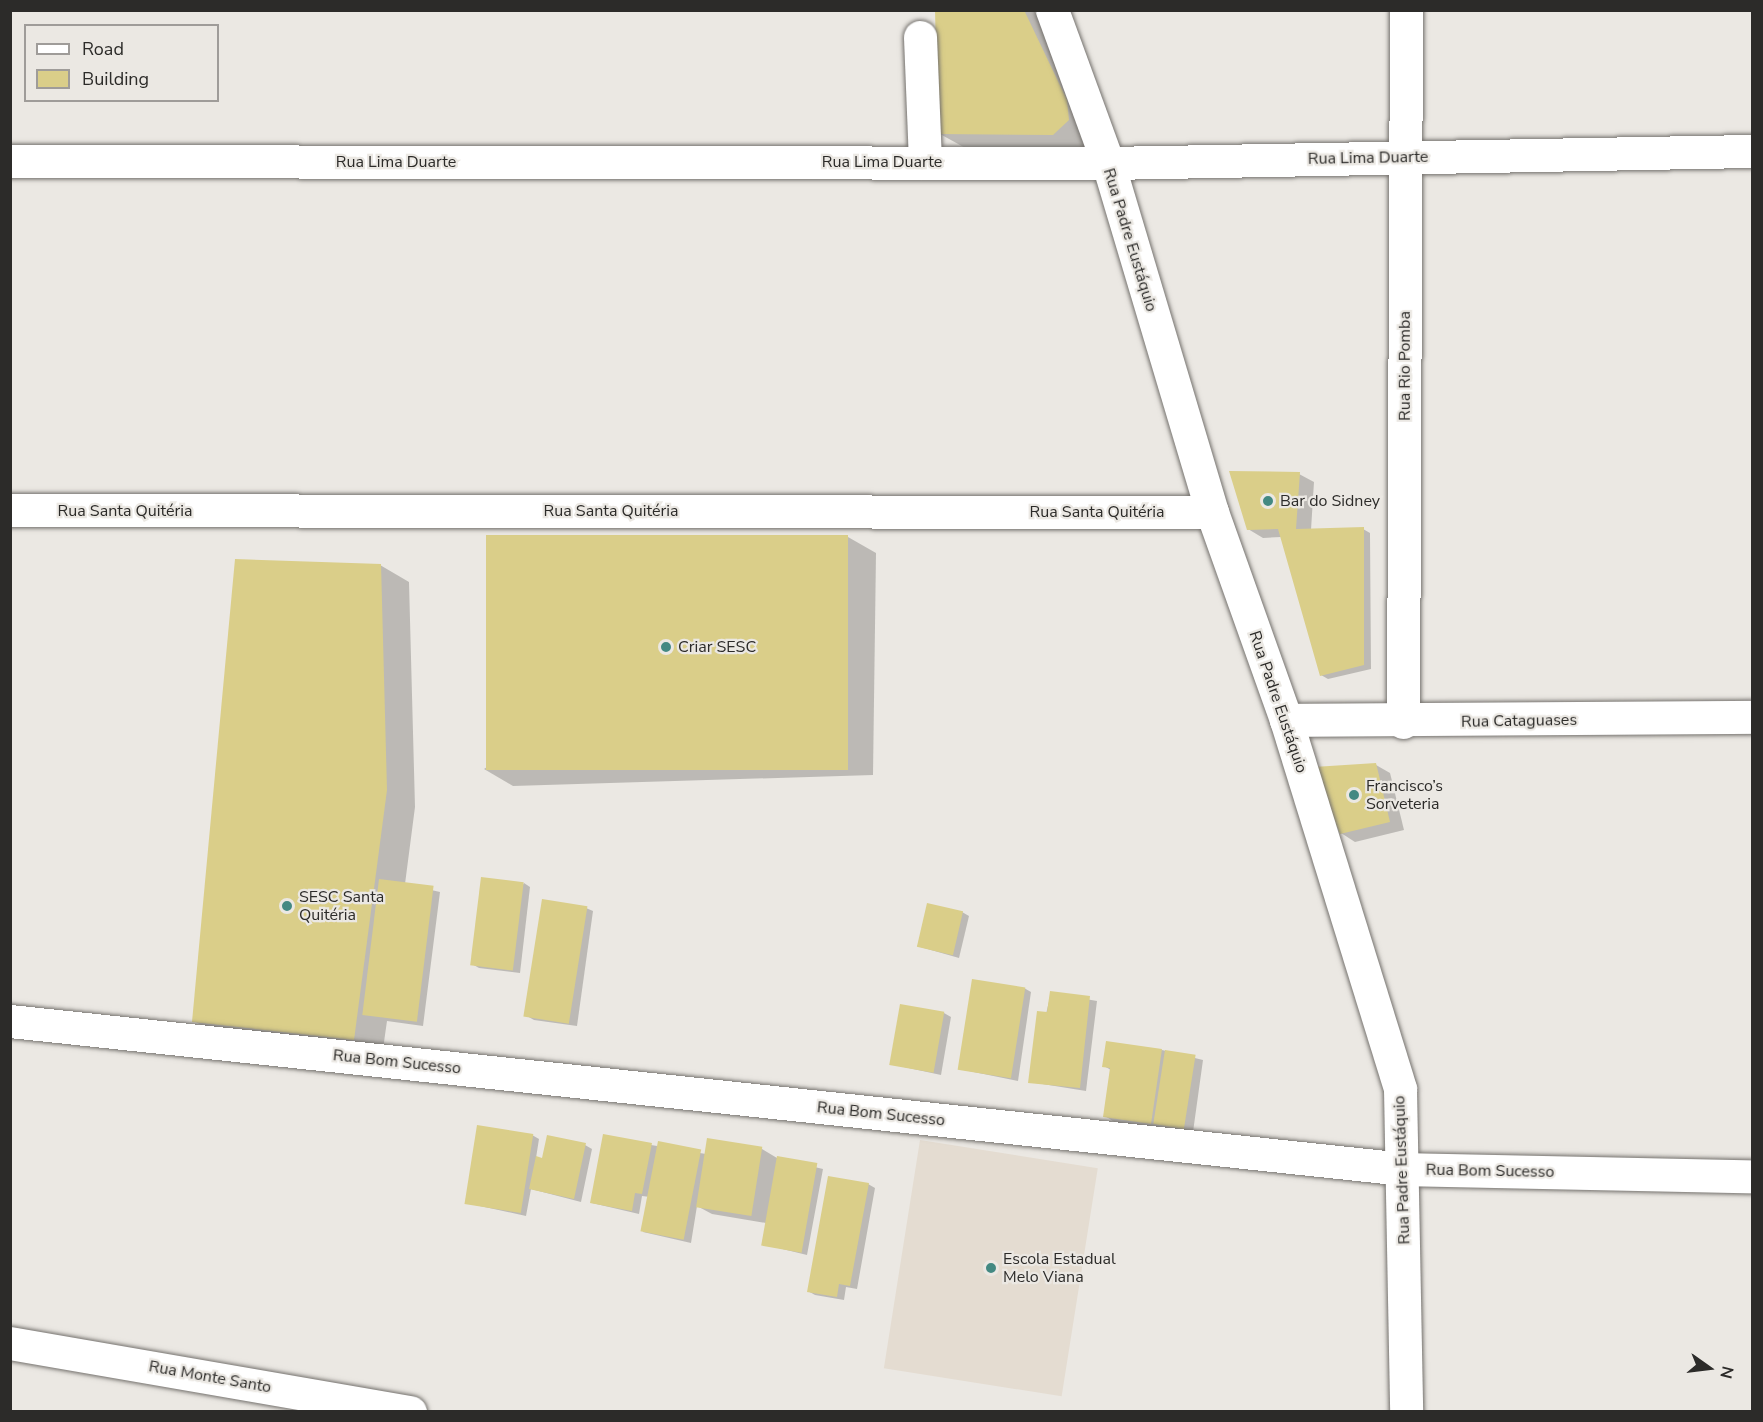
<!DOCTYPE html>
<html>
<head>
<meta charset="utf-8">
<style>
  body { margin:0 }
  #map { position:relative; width:1763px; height:1422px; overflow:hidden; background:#ebe8e3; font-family:"Nunito Sans",sans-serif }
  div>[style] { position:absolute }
  .built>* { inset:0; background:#e4dcd1; transform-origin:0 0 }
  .shadow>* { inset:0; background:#0003 }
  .building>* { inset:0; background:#dace89; transform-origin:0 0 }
  .roads { filter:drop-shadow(0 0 2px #75726e) drop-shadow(0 0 2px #75726e) }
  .minor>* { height:33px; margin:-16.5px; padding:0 16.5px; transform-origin:16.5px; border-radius:16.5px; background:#fff }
  .major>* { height:33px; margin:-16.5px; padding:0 16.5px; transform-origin:16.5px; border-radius:16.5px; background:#fff }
  .dots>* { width:16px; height:16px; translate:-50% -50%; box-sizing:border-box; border:3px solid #ebe8e3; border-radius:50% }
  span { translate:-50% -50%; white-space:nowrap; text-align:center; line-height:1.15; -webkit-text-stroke:4.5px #ebe8e3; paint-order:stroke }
  .street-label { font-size:16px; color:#2c2b29 }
  .poi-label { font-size:16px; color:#2c2b29 }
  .left { translate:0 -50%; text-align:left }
  .frame { position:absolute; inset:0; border:12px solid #2c2b29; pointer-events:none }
  .legend { position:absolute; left:24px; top:24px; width:195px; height:78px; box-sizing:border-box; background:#ebe8e3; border:2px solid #9f9c99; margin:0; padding:8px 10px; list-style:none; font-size:18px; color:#2c2b29 }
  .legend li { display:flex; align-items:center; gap:12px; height:30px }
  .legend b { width:30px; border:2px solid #9f9c99 }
  .north { position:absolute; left:1679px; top:1338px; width:60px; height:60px; -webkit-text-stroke:4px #ebe8e3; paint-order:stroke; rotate:104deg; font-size:16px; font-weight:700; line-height:24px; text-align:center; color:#2c2b29 }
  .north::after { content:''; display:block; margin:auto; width:21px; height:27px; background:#2c2b29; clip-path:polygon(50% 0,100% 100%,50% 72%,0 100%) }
</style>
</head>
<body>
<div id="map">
  <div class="built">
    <i style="left:920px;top:1140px;width:180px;height:231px;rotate:9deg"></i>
  </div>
  <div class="shadow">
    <i style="clip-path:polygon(936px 10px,1044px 10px,1097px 136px,1082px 151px,969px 150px,940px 134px)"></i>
    <i style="clip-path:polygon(1299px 474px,1314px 482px,1311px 530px,1363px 529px,1370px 533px,1371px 669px,1328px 679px,1321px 675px,1281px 537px,1263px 538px,1248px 529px)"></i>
    <i style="clip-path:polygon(848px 537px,876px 553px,873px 775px,513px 786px,484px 769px)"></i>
    <i style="clip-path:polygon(380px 565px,409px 582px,415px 807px,405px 884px,440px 892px,423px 1026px,387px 1021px,382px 1056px,222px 1037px,194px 1021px)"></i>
    <i style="clip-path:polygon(1376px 765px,1390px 773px,1404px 830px,1355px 842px,1341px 833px)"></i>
    <i style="clip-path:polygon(524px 883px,530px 887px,520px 973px,479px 968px,472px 964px)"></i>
    <i style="clip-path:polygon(586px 908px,593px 911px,577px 1026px,534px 1020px,527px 1016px)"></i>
    <i style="clip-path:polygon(962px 912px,969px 916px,959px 958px,917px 946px)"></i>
    <i style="clip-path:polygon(1024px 988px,1031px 992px,1018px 1081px,959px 1069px)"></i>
    <i style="clip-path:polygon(1051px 993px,1097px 1001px,1086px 1091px,1030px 1082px)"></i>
    <i style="clip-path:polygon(944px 1013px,951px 1017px,941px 1075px,890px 1064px)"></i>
    <i style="clip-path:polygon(1162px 1050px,1203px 1060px,1193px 1132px,1119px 1125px,1105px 1116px,1111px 1070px,1104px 1066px)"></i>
    <i style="clip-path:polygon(532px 1135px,539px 1139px,536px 1158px,543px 1159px,585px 1145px,592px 1149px,581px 1202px,531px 1189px,526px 1216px,466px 1203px)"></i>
    <i style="clip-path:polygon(651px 1145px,706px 1154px,762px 1149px,777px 1158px,823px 1169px,807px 1255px,762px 1244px,766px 1223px,712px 1214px,697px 1206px,691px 1243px,643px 1232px,650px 1197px,642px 1196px,639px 1214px,592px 1203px)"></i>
    <i style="clip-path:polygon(868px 1184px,875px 1188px,857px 1289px,846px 1287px,844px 1300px,815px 1295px,808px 1291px)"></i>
  </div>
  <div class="building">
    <i style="clip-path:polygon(935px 10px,1024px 10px,1067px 100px,1069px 120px,1053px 135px,938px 134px)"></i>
    <i style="clip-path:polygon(1229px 471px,1300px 472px,1296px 529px,1364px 527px,1364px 665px,1320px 676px,1278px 529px,1247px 530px)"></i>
    <i style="left:486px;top:535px;width:362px;height:235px"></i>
    <i style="clip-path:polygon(235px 559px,381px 564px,387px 790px,354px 1040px,192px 1022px)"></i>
    <i style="clip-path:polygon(1376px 763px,1390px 822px,1340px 834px,1314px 767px)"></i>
    <i style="left:481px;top:877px;width:43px;height:89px;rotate:7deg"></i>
    <i style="left:379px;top:879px;width:55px;height:137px;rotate:7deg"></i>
    <i style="left:542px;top:899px;width:46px;height:119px;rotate:9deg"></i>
    <i style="left:927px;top:903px;width:37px;height:45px;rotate:13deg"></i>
    <i style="left:972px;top:979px;width:54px;height:92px;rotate:9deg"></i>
    <i style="clip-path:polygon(1050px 991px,1090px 996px,1080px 1088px,1028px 1083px,1037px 1011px,1047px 1012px)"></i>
    <i style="left:900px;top:1004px;width:45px;height:62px;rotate:10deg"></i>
    <i style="clip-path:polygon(1106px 1041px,1162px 1049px,1151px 1124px,1103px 1117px,1110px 1068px,1102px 1067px)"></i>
    <i style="left:1165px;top:1050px;width:31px;height:75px;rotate:9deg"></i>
    <i style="left:477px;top:1125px;width:57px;height:80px;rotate:9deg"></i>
    <i style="clip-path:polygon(603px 1134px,652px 1143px,642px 1194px,635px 1193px,632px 1211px,590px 1203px)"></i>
    <i style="clip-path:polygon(547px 1135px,586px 1143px,574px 1199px,529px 1189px,536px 1156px,542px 1158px)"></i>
    <i style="left:707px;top:1138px;width:56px;height:70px;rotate:9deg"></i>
    <i style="left:658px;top:1141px;width:44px;height:92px;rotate:11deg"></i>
    <i style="left:777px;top:1156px;width:41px;height:91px;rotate:10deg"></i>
    <i style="clip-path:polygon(828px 1176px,869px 1183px,850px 1286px,839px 1284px,837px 1297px,807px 1292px)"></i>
  </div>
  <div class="roads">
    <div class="minor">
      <i style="left:920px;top:37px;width:126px;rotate:87.7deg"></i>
      <i style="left:10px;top:161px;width:1098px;rotate:0.1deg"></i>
      <i style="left:1108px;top:163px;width:644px;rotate:-1.07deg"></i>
      <i style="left:10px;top:510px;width:1202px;rotate:0.1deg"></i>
      <i style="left:10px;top:1021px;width:1402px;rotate:6.06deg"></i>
      <i style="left:1404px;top:1169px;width:348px;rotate:1.2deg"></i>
      <i style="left:10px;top:1343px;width:406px;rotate:9.8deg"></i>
    </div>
    <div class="major">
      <i style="left:1052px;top:10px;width:163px;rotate:69.9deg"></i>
      <i style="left:1108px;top:163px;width:364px;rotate:73.4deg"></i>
      <i style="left:1212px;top:512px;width:221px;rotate:70.4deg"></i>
      <i style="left:1286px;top:720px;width:386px;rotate:72.8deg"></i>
      <i style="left:1400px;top:1089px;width:323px;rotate:88.9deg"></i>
      <i style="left:1286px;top:720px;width:466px;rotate:-0.4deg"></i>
      <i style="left:1403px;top:722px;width:712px;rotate:-89.76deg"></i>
    </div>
  </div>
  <div class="dots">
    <i style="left:1268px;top:501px;background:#438982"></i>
    <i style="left:666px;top:647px;background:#438982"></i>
    <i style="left:1354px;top:795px;background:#438982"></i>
    <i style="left:287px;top:906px;background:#438982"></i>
    <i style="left:991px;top:1268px;background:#438982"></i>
  </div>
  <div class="street-label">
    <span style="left:1368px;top:158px;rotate:-1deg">Rua Lima Duarte</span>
    <span style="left:396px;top:162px">Rua Lima Duarte</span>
    <span style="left:882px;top:162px">Rua Lima Duarte</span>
    <span style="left:1130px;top:240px;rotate:73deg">Rua Padre Eustáquio</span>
    <span style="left:1405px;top:366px;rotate:-90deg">Rua Rio Pomba</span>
    <span style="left:125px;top:511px">Rua Santa Quitéria</span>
    <span style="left:611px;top:511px">Rua Santa Quitéria</span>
    <span style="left:1097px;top:512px">Rua Santa Quitéria</span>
    <span style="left:1278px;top:702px;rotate:71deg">Rua Padre Eustáquio</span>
    <span style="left:1519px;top:721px;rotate:-1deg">Rua Cataguases</span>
    <span style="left:397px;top:1062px;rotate:6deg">Rua Bom Sucesso</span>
    <span style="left:881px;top:1114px;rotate:6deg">Rua Bom Sucesso</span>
    <span style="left:1402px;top:1170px;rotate:-92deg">Rua Padre Eustáquio</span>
    <span style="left:1490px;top:1171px;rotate:1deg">Rua Bom Sucesso</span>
    <span style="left:210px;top:1377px;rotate:10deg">Rua Monte Santo</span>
  </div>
  <div class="poi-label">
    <span class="left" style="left:1280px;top:501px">Bar do Sidney</span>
    <span class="left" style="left:678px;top:647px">Criar SESC</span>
    <span class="left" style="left:1366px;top:795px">Francisco’s<br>Sorveteria</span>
    <span class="left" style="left:299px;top:906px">SESC Santa<br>Quitéria</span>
    <span class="left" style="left:1003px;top:1268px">Escola Estadual<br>Melo Viana</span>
  </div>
  <div class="frame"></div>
  <ul class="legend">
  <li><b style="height:8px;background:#fff"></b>Road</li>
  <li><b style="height:16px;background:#dace89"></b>Building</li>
  </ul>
  <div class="north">N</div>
</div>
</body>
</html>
